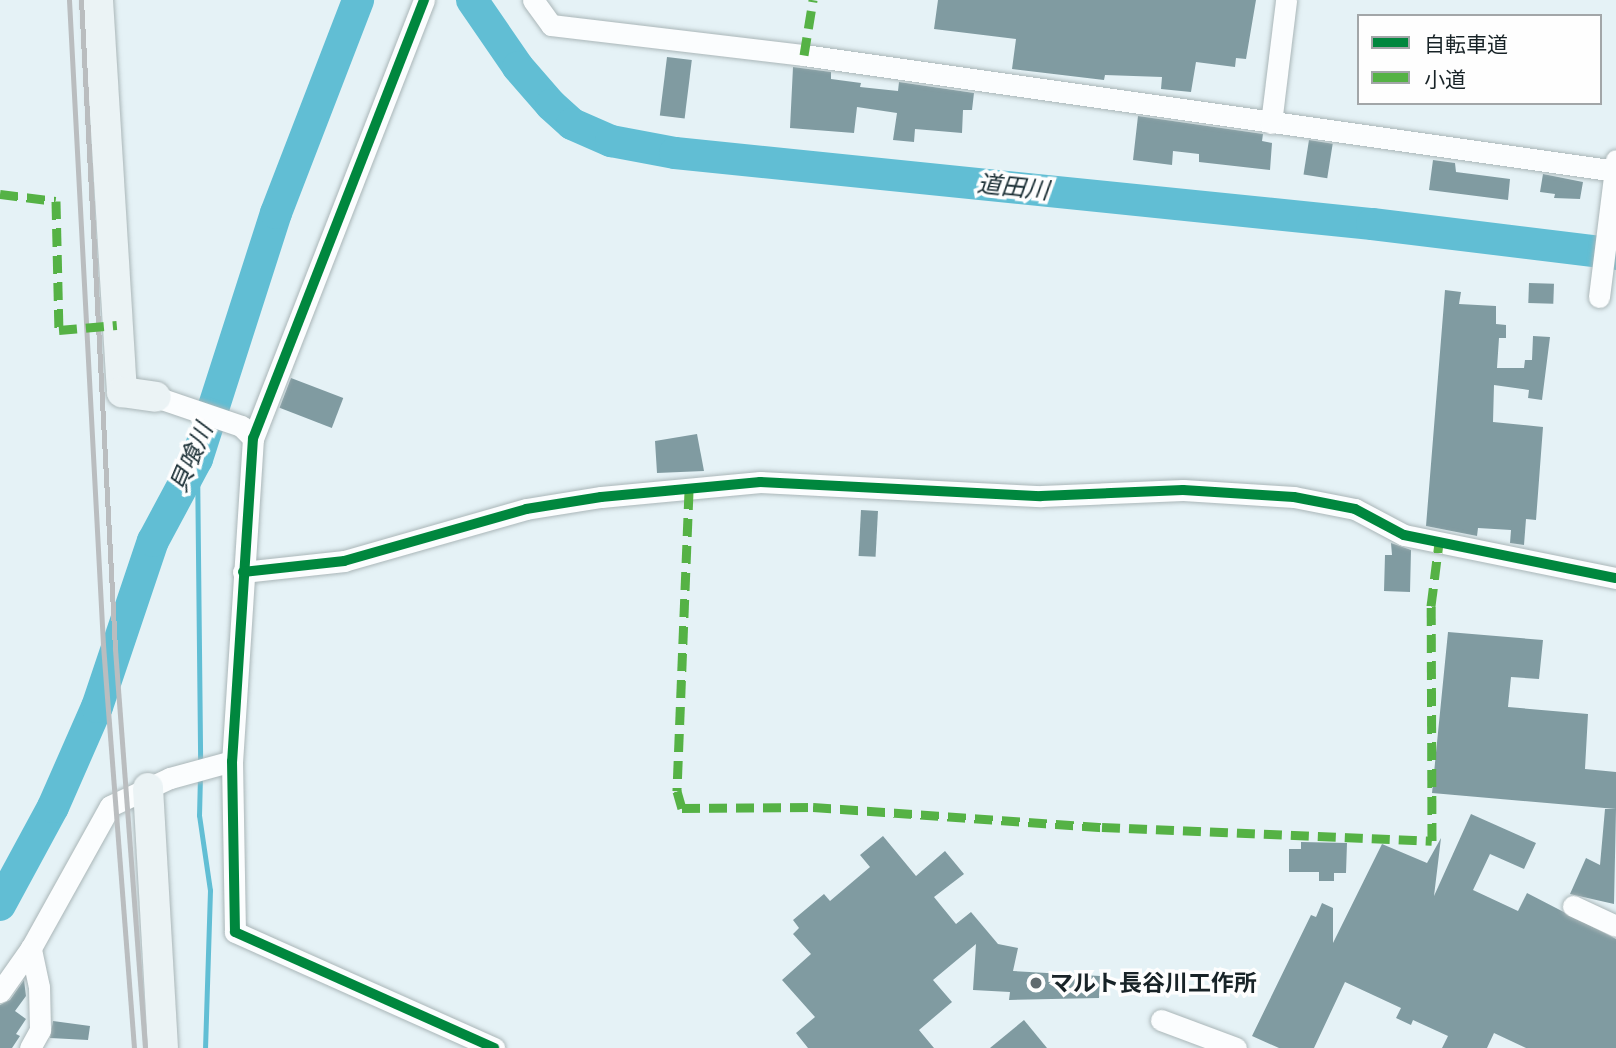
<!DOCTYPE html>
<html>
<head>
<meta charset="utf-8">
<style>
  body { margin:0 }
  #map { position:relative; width:1616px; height:1048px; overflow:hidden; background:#e5f2f6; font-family:"Fira Sans Condensed","Noto Sans JP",sans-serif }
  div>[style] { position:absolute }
  .stream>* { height:5px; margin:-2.5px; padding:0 2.5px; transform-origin:2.5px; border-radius:2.5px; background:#61bed4 }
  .river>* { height:32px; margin:-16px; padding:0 16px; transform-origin:16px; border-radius:16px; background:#61bed4 }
  .building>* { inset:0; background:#809ba1; transform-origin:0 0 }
  .roads { filter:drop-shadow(0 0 2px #aab6b8) drop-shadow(0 0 2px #aab6b8) }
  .street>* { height:21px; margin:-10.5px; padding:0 10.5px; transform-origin:10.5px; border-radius:10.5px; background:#fbfdfe }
  .secondary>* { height:30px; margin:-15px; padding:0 15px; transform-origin:15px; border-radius:15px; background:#ebf3f5 }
  .rail>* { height:5px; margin:-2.5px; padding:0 2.5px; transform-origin:2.5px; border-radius:2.5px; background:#babdbf }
  .quiet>* { height:9px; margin-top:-4.5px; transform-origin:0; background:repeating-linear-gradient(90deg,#55b245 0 18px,transparent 0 27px) }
  .cycleway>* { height:10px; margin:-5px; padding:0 5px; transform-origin:5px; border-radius:5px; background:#00873e }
  .dots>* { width:19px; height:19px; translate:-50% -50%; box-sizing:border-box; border:4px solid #fefefe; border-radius:50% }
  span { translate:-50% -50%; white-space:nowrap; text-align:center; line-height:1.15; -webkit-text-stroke:7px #fefefe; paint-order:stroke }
  .poi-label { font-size:23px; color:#182327; font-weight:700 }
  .left { translate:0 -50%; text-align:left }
  .water-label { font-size:24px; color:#1a2e34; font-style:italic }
  .legend { position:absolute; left:1357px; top:14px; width:245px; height:91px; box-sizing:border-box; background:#fefefe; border:2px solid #a2a6a8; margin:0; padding:9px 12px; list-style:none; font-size:21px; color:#182327 }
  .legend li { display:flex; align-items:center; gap:14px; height:35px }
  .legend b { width:35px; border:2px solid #a2a6a8 }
</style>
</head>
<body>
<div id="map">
  <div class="stream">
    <i style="left:197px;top:459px;width:307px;rotate:89.4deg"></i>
    <i style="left:200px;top:775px;width:40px;rotate:91.4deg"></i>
    <i style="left:199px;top:815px;width:76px;rotate:81.7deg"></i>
    <i style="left:210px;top:890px;width:158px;rotate:91.8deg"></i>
  </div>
  <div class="river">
    <i style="left:472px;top:0;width:81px;rotate:55.5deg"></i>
    <i style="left:518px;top:67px;width:50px;rotate:49deg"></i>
    <i style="left:551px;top:105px;width:28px;rotate:42deg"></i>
    <i style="left:572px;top:124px;width:43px;rotate:23.6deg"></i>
    <i style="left:611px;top:141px;width:65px;rotate:10.6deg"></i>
    <i style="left:675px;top:153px;width:701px;rotate:5.82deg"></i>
    <i style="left:1372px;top:224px;width:246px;rotate:7deg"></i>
    <i style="left:0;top:905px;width:111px;rotate:-61.6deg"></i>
    <i style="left:53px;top:807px;width:109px;rotate:-66.3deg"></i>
    <i style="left:97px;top:707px;width:175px;rotate:-71.4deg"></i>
    <i style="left:153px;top:541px;width:93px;rotate:-61.8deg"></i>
    <i style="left:197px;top:459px;width:258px;rotate:-72.2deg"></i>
    <i style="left:276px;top:213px;width:228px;rotate:-68.9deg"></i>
  </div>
  <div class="building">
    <i style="clip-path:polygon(938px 0,1256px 0,1246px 59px,1236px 58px,1235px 67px,1196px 62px,1191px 92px,1161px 89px,1162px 77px,1105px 75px,1104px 80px,1012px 69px,1016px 39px,934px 29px)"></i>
    <i style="left:667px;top:57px;width:25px;height:59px;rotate:7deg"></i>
    <i style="clip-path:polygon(793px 67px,831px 72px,831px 79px,861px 83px,860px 87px,898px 91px,899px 82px,974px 93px,972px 110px,963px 110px,962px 133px,915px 129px,914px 142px,893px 140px,897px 113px,857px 107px,854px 133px,790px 128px)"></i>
    <i style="clip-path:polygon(1138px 116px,1263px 134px,1262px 141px,1272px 143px,1270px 170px,1199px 162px,1199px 154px,1173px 151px,1172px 165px,1133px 160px)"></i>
    <i style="left:1309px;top:140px;width:24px;height:35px;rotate:9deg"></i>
    <i style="clip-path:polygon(1433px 160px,1455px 163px,1456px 172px,1510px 179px,1508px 200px,1429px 190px)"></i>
    <i style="clip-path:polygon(1543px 174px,1583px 182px,1580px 199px,1554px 198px,1555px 194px,1540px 192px)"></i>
    <i style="left:1529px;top:283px;width:25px;height:20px;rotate:2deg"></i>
    <i style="clip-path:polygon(1445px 290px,1461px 292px,1459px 304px,1496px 306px,1496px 324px,1506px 325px,1506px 338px,1499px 338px,1497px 368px,1524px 368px,1525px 360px,1532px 360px,1533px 336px,1550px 337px,1542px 400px,1528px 398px,1529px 390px,1494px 385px,1493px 422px,1543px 427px,1536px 520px,1526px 519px,1524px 545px,1510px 543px,1511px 530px,1478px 528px,1477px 536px,1426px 526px)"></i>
    <i style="left:291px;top:378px;width:56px;height:32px;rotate:21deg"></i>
    <i style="clip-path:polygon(697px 434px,704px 471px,657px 473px,655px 441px)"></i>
    <i style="left:861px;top:510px;width:17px;height:46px;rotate:3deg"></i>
    <i style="clip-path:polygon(1391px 543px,1411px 550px,1410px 592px,1384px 591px,1385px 555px,1392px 555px)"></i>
    <i style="clip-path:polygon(1448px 632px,1543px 640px,1539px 679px,1511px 677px,1508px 707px,1588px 714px,1585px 769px,1616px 772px,1616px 809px,1432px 793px)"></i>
    <i style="clip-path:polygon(1605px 809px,1616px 809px,1614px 904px,1570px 894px,1586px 858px,1600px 865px)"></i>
    <i style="clip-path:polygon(1471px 814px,1536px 843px,1524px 869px,1490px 854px,1473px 890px,1518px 911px,1527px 893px,1616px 939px,1616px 1048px,1526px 1048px,1494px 1033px,1487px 1048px,1442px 1048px,1448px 1036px,1413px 1020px,1411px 1025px,1396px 1018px,1401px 1008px,1345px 982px,1314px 1048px,1279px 1048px,1252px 1036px,1311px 915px,1316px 917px,1322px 903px,1333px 908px,1333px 943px,1382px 844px,1427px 863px,1441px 838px,1434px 896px)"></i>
    <i style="clip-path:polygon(883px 836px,916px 876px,945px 851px,964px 874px,934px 897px,956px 924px,971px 912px,998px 944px,1018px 948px,1013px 971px,1100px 976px,1099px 998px,1009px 1000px,1010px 992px,973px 990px,976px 944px,933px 980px,952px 1002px,919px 1030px,934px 1048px,808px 1048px,796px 1033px,815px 1017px,782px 980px,811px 954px,793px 934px,799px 928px,793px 920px,824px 894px,830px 901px,870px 867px,860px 855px)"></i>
    <i style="clip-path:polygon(1301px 842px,1347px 843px,1346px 873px,1334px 873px,1334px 881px,1319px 881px,1319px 872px,1289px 872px,1289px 849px,1301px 849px)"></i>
    <i style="clip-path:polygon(24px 980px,26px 996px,15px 1011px,26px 1019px,16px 1034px,20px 1036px,12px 1048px,0 1048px,0 1005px,10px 1000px)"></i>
    <i style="clip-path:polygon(1024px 1020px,1047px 1048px,990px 1048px)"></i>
    <i style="clip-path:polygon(53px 1021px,90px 1026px,88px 1040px,50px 1038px)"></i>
  </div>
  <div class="roads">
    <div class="street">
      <i style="left:424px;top:0;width:470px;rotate:111.3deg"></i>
      <i style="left:253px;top:438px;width:324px;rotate:93.7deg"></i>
      <i style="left:232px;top:761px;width:171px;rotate:89deg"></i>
      <i style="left:235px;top:932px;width:284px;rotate:24.1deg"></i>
      <i style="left:533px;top:0;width:31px;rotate:54deg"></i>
      <i style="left:551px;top:25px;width:255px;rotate:6.8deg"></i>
      <i style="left:804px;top:55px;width:820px;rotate:8.13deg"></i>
      <i style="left:1271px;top:123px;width:124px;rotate:-83deg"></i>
      <i style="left:1599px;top:297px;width:138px;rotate:-82.9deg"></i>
      <i style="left:156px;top:397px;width:90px;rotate:18.8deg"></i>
      <i style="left:241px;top:426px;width:17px;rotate:45deg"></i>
      <i style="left:243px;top:572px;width:102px;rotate:-6.2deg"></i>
      <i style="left:344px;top:561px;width:189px;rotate:-15.9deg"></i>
      <i style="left:526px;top:509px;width:76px;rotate:-9.1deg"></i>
      <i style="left:601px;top:497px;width:160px;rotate:-5.4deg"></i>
      <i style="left:760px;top:482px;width:281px;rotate:2.9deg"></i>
      <i style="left:1041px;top:496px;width:142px;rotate:-2.4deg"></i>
      <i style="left:1183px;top:490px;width:111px;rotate:3.6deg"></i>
      <i style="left:1294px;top:497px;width:62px;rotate:11.1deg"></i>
      <i style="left:1355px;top:509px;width:55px;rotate:28deg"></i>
      <i style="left:1404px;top:535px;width:216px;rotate:11.5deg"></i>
      <i style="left:1573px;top:906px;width:47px;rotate:24.9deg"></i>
      <i style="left:0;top:992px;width:54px;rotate:-54.8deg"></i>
      <i style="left:31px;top:948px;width:162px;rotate:-60.9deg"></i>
      <i style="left:110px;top:806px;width:66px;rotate:-25deg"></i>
      <i style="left:170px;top:778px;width:64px;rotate:-15.3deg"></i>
      <i style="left:1161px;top:1020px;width:80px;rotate:20.5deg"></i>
      <i style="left:30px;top:1048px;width:21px;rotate:-61deg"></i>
      <i style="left:40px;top:1030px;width:43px;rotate:-91.3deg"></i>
      <i style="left:39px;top:987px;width:40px;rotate:-102deg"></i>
    </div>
    <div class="secondary">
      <i style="left:98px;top:0;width:393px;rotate:86.5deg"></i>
      <i style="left:122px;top:392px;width:34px;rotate:8deg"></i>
      <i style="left:148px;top:788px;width:260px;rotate:86.7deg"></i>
    </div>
  </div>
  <div class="rail">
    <i style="left:69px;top:0;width:646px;rotate:86.98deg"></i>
    <i style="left:103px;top:645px;width:404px;rotate:85.6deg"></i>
    <i style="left:81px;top:0;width:650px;rotate:87deg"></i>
    <i style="left:115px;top:649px;width:400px;rotate:85.7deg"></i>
  </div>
  <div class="quiet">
    <i style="left:804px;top:55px;width:56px;rotate:-80.7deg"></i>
    <i style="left:0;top:194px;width:56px;rotate:7.1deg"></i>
    <i style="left:56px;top:201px;width:129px;rotate:88.7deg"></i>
    <i style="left:59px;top:330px;width:58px;rotate:-4.9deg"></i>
    <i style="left:689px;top:491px;width:300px;rotate:92.3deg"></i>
    <i style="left:677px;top:791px;width:18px;rotate:74deg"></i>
    <i style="left:682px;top:808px;width:131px;rotate:-0.4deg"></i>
    <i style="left:813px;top:807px;width:290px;rotate:4deg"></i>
    <i style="left:1102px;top:827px;width:330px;rotate:2.4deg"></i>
    <i style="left:1432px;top:841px;width:235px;rotate:-90.2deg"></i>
    <i style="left:1431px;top:606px;width:64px;rotate:-82.8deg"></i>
  </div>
  <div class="cycleway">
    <i style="left:424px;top:0;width:470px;rotate:111.3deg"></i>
    <i style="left:253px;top:438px;width:324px;rotate:93.7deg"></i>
    <i style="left:232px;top:761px;width:171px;rotate:89deg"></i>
    <i style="left:235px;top:932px;width:284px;rotate:24.1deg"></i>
    <i style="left:243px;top:572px;width:102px;rotate:-6.2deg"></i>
    <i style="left:344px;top:561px;width:189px;rotate:-15.9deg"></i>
    <i style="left:526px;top:509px;width:76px;rotate:-9.1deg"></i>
    <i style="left:601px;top:497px;width:160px;rotate:-5.4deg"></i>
    <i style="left:760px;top:482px;width:281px;rotate:2.9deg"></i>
    <i style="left:1041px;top:496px;width:142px;rotate:-2.4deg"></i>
    <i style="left:1183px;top:490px;width:111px;rotate:3.6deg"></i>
    <i style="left:1294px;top:497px;width:62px;rotate:11.1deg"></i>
    <i style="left:1355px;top:509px;width:55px;rotate:28deg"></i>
    <i style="left:1404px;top:535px;width:216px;rotate:11.5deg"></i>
  </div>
  <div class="dots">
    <i style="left:1036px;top:983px;background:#606b6f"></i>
  </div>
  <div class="poi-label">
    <span class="left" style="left:1050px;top:983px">マルト長谷川工作所</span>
  </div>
  <div class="water-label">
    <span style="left:1013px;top:188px;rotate:6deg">道田川</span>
    <span style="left:192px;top:458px;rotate:-67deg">貝喰川</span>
  </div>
  <ul class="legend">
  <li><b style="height:9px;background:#00873e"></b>自転車道</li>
  <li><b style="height:9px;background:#55b245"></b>小道</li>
  </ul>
</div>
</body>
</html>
